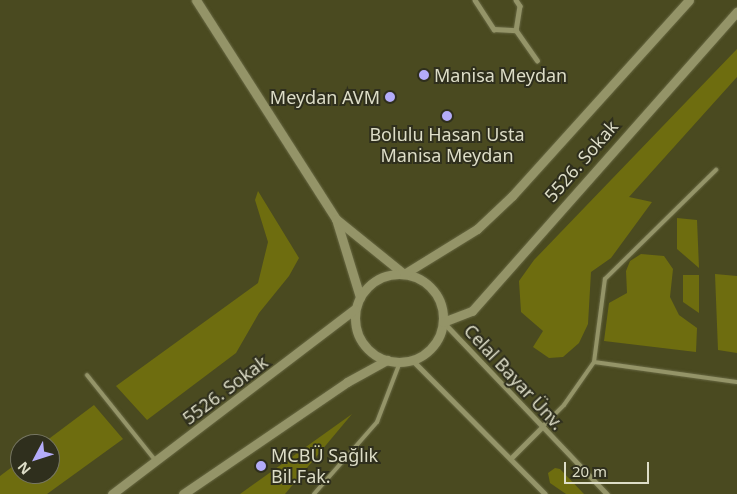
<!DOCTYPE html>
<html>
<head>
<meta charset="utf-8">
<style>
  body { margin:0 }
  #map { position:relative; width:737px; height:494px; overflow:hidden; background:#4a4a20; font-family:"Noto Sans",sans-serif }
  div>[style] { position:absolute }
  .green>* { inset:0; background:#6e6d0f }
  .roads { filter:drop-shadow(0 0 1px #676742) drop-shadow(0 0 1px #676742) }
  .service>* { height:4px; margin:-2px; padding:0 2px; transform-origin:2px; border-radius:2px; background:#949468 }
  .pedestrian>* { height:4.5px; margin:-2.25px; padding:0 2.25px; transform-origin:2.25px; border-radius:2.25px; background:#949468 }
  .minor>* { height:5px; margin:-2.5px; padding:0 2.5px; transform-origin:2.5px; border-radius:2.5px; background:#949468 }
  .tertiary>* { height:9px; margin:-4.5px; padding:0 4.5px; transform-origin:4.5px; border-radius:4.5px; background:#949468 }
  .tertiary>.ring { margin:-4.5px; padding:0; box-sizing:content-box; background:none; border:9px solid #949468; border-radius:50% }
  .dots>* { width:14px; height:14px; translate:-50% -50%; box-sizing:border-box; border:2px solid #2f2f1d; border-radius:50% }
  span { translate:-50% -50%; white-space:nowrap; text-align:center; line-height:1.15; -webkit-text-stroke:4px #2f2f1d; paint-order:stroke }
  .poi-label { font-size:18px; color:#ddddc7 }
  .left { translate:0 -50%; text-align:left }
  .right { translate:-100% -50%; text-align:right }
  .street-label { font-size:18px; color:#ddddc7 }
  .north { position:absolute; left:10px; top:434px; width:50px; height:50px; box-sizing:border-box; background:#2f2f1d; border:1px solid #757561; border-radius:50%; rotate:230deg; font-size:14px; font-weight:700; line-height:20px; text-align:center; color:#ddddc7 }
  .north::after { content:''; display:block; margin:auto; width:18px; height:22px; background:#b4acf9; clip-path:polygon(50% 0,100% 100%,50% 72%,0 100%) }
  .scale { position:absolute; left:564px; top:462px; width:85px; height:22px; box-sizing:border-box; border:2px solid #ddddc7; border-top:0; padding-left:6px; font-size:15px; line-height:18px; white-space:nowrap; color:#ddddc7; -webkit-text-stroke:4px #2f2f1d; paint-order:stroke }
</style>
</head>
<body>
<div id="map">
  <div class="green">
    <i style="clip-path:polygon(737px 49px,737px 77px,629px 197px,652px 202px,611px 258px,591px 272px,588px 324px,579px 343px,563px 357px,549px 358px,533px 347px,543px 331px,521px 312px,519px 281px,534px 260px)"></i>
    <i style="clip-path:polygon(258px 191px,299px 258px,289px 276px,259px 313px,236px 353px,147px 420px,116px 386px,258px 283px,268px 242px,255px 200px)"></i>
    <i style="clip-path:polygon(677px 218px,697px 220px,699px 268px,677px 249px)"></i>
    <i style="clip-path:polygon(641px 254px,664px 256px,673px 269px,670px 297px,679px 315px,697px 328px,696px 352px,604px 341px,609px 303px,627px 293px,626px 271px,630px 261px)"></i>
    <i style="clip-path:polygon(715px 274px,737px 276px,737px 353px,718px 350px)"></i>
    <i style="clip-path:polygon(683px 275px,699px 275px,699px 313px,683px 302px)"></i>
    <i style="clip-path:polygon(94px 405px,123px 439px,47px 494px,0 494px,0 476px,20px 461px,20px 474px,50px 474px,50px 444px,42px 444px)"></i>
    <i style="clip-path:polygon(352px 414px,285px 494px,240px 494px)"></i>
    <i style="clip-path:polygon(555px 468px,560px 469px,584px 494px,566px 494px,550px 483px,548px 473px)"></i>
  </div>
  <div class="roads">
    <div class="service">
      <i style="left:594px;top:362px;width:144px;rotate:8deg"></i>
      <i style="left:87px;top:375px;width:109px;rotate:51.3deg"></i>
      <i style="left:542px;top:427px;width:31px;rotate:-45deg"></i>
      <i style="left:564px;top:405px;width:52px;rotate:-55.1deg"></i>
      <i style="left:594px;top:362px;width:84px;rotate:-82.5deg"></i>
      <i style="left:605px;top:279px;width:156px;rotate:-44.5deg"></i>
      <i style="left:314px;top:494px;width:96px;rotate:-48.8deg"></i>
      <i style="left:377px;top:422px;width:64px;rotate:-69deg"></i>
    </div>
    <div class="pedestrian">
      <i style="left:475px;top:0;width:35px;rotate:57deg"></i>
      <i style="left:494px;top:29px;width:22px;rotate:3deg"></i>
      <i style="left:516px;top:0;width:7px;rotate:56deg"></i>
      <i style="left:520px;top:6px;width:24px;rotate:99deg"></i>
      <i style="left:516px;top:30px;width:37px;rotate:55deg"></i>
    </div>
    <div class="minor">
      <i style="left:443px;top:322px;width:238px;rotate:46.4deg"></i>
      <i style="left:413px;top:361px;width:187px;rotate:45.2deg"></i>
      <i style="left:512px;top:457px;width:42px;rotate:-45deg"></i>
    </div>
    <div class="tertiary">
      <i style="left:196px;top:0;width:260px;rotate:57.4deg"></i>
      <i style="left:336px;top:219px;width:82px;rotate:72.9deg"></i>
      <i style="left:336px;top:219px;width:87px;rotate:39deg"></i>
      <i class="ring" style="left:355px;top:274px;width:79px;height:79px"></i>
      <i style="left:404px;top:274px;width:86px;rotate:-31.7deg"></i>
      <i style="left:477px;top:229px;width:48px;rotate:-43.3deg"></i>
      <i style="left:512px;top:196px;width:264px;rotate:-47.9deg"></i>
      <i style="left:443px;top:322px;width:31px;rotate:-21deg"></i>
      <i style="left:472px;top:311px;width:400px;rotate:-48.5deg"></i>
      <i style="left:112px;top:494px;width:305px;rotate:-37.3deg"></i>
      <i style="left:183px;top:494px;width:199px;rotate:-34.3deg"></i>
      <i style="left:347px;top:382px;width:46px;rotate:-28.8deg"></i>
    </div>
  </div>
  <div class="dots">
    <i style="left:424px;top:75px;background:#b4acf9"></i>
    <i style="left:390px;top:97px;background:#b4acf9"></i>
    <i style="left:447px;top:116px;background:#b4acf9"></i>
    <i style="left:261px;top:466px;background:#b4acf9"></i>
  </div>
  <div class="poi-label">
    <span class="left" style="left:434px;top:75px">Manisa Meydan</span>
    <span class="right" style="left:380px;top:97px">Meydan AVM</span>
    <span style="left:447px;top:145px">Bolulu Hasan Usta<br>Manisa Meydan</span>
    <span class="left" style="left:271px;top:466px">MCBÜ Sağlık<br>Bil.Fak.</span>
  </div>
  <div class="street-label">
    <span style="left:581px;top:161px;rotate:-49deg">5526. Sokak</span>
    <span style="left:514px;top:377px;rotate:47deg">Celal Bayar Ünv.</span>
    <span style="left:225px;top:390px;rotate:-37deg">5526. Sokak</span>
  </div>
  <div class="north">N</div>
  <div class="scale">20 m</div>
</div>
</body>
</html>
